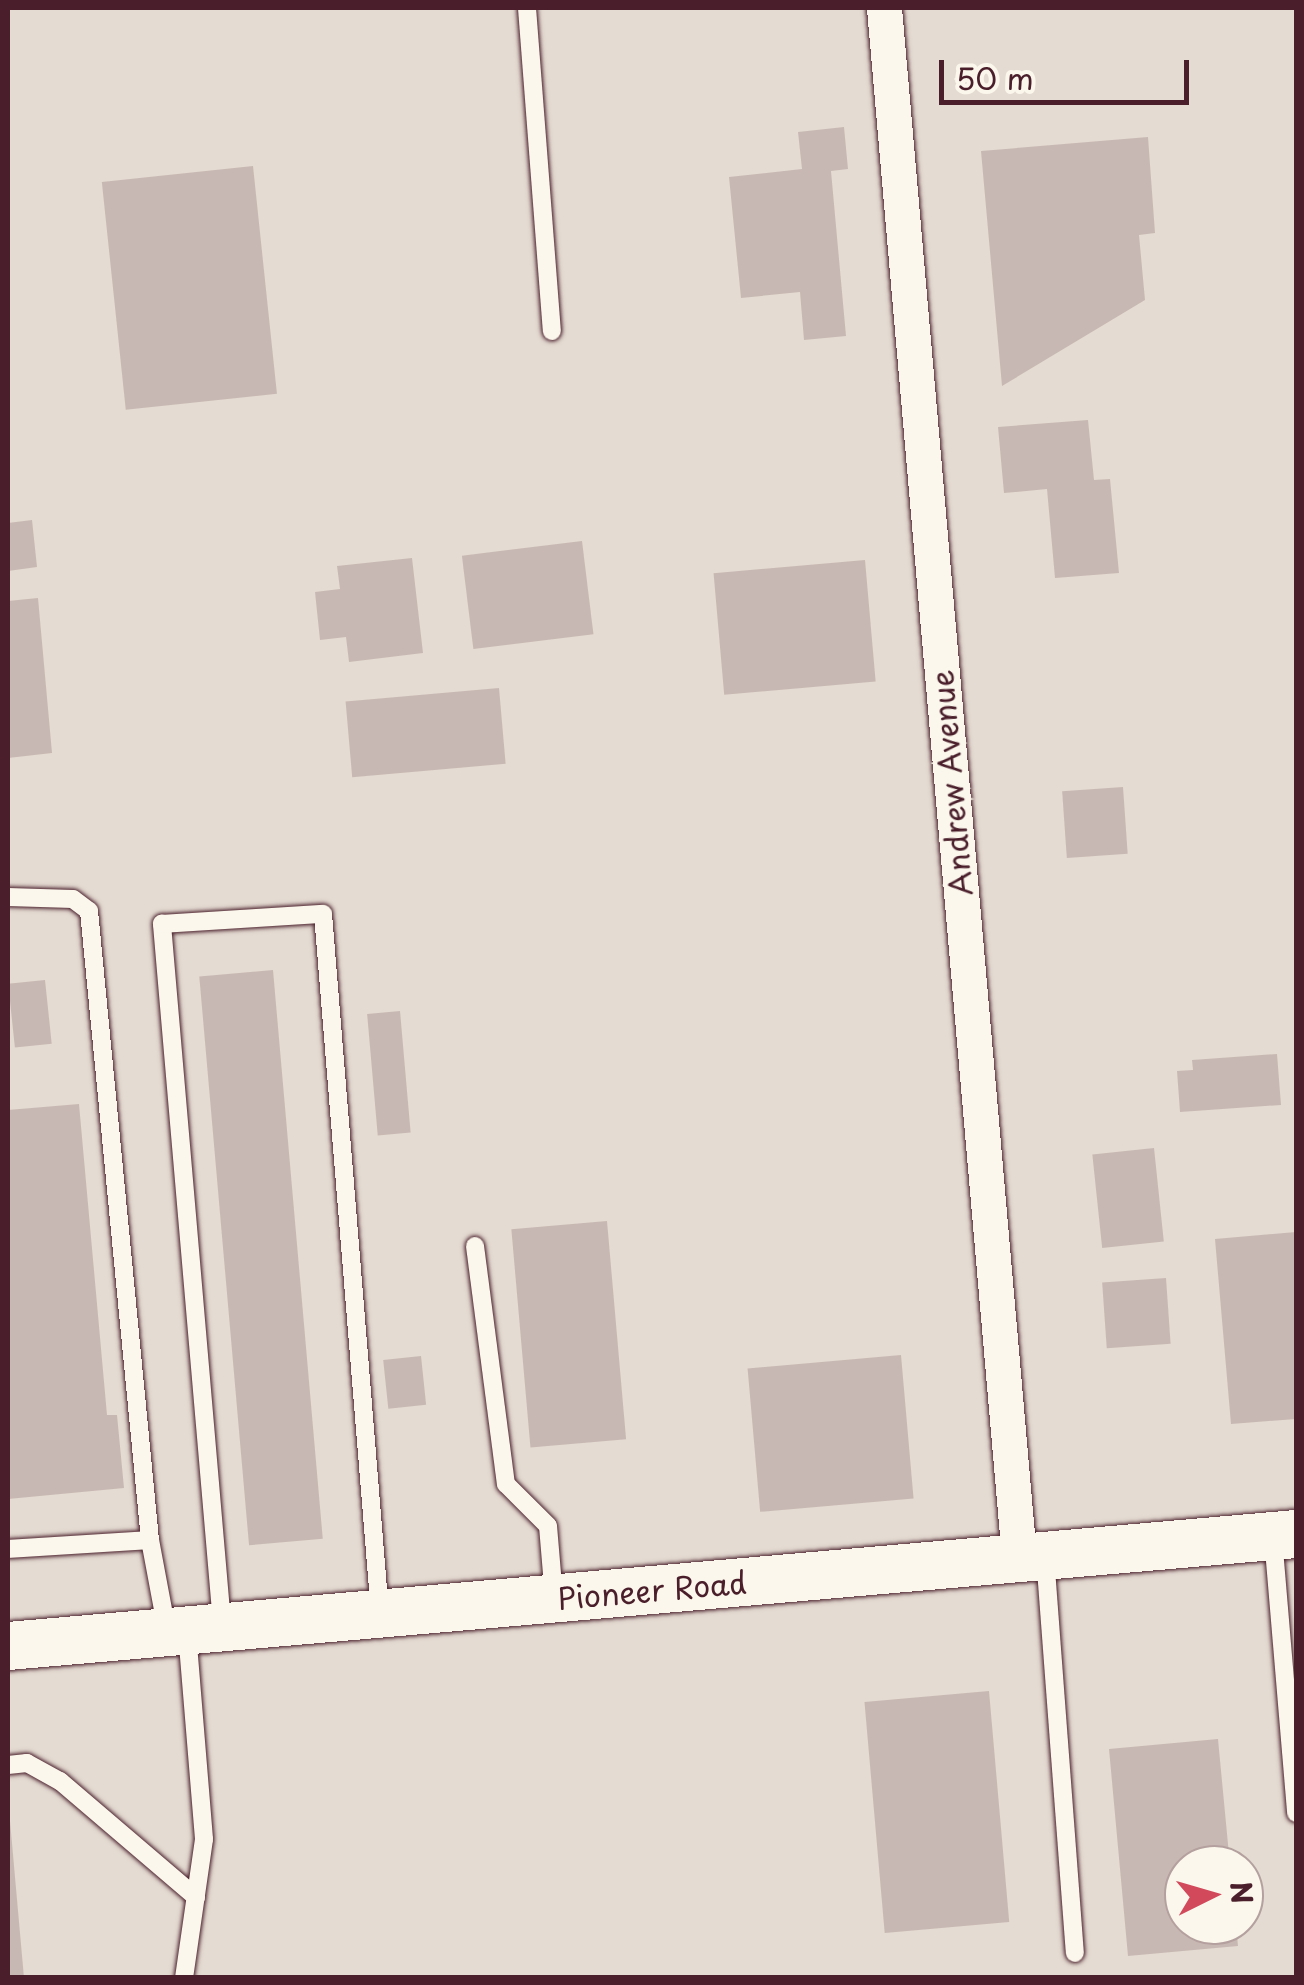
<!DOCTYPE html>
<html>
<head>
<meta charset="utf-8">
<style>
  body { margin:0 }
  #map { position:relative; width:1304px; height:1985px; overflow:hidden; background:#f0eae0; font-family:"Playpen Sans",sans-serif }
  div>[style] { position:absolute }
  .built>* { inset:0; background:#e4dbd2 }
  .building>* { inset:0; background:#c8b8b3; transform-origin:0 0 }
  .roads { filter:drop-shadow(0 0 2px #4a1f2b) drop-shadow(0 0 2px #4a1f2b) }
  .lane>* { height:18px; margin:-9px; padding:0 9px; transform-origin:9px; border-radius:9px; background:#fbf7ec }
  .street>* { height:35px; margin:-17.5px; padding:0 17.5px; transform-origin:17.5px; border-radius:17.5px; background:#fbf7ec }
  .secondary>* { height:48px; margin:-24px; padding:0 24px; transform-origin:24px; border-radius:24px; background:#fbf7ec }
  span { translate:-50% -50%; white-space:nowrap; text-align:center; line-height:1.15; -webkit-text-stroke:8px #fbf7ec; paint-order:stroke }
  .street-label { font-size:30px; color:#4a1f2b }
  .frame { position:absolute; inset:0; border:10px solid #4a1f2b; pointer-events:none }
  .north { position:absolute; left:1164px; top:1845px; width:100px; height:100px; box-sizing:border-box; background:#fbf7ec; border:2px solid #b4a19f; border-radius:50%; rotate:85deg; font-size:28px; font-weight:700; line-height:40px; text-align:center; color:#4a1f2b }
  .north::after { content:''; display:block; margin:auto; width:35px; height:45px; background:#d1495b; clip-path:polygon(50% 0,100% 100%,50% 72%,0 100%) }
  .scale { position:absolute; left:939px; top:60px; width:250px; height:45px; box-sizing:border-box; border:5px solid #4a1f2b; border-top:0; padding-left:12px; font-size:30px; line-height:35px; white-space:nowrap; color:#4a1f2b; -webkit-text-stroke:8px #fbf7ec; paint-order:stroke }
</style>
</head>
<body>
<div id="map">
  <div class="built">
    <i style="clip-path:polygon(evenodd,8px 8px,1296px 8px,1296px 1977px,8px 1978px,8px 8px,1184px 1865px,1244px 1865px,1244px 1925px,1184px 1925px,1184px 1865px)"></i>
  </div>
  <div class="building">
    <i style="clip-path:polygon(844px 127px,848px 169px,831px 171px,846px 336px,804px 340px,800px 292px,741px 298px,729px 177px,802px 169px,798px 132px)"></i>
    <i style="clip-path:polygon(1148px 137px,1155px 233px,1139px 235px,1145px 300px,1002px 386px,981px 151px)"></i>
    <i style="left:253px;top:166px;width:229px;height:152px;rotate:84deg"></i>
    <i style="clip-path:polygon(1088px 420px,1094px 480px,1110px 479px,1119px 573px,1055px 578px,1047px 489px,1004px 493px,998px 427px)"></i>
    <i style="clip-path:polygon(32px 520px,37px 567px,8px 571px,8px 523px)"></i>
    <i style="left:582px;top:541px;width:94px;height:121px;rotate:83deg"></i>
    <i style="clip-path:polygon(412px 558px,423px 653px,349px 662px,346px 637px,320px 640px,315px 592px,340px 589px,337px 566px)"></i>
    <i style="left:865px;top:560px;width:122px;height:152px;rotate:85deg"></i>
    <i style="clip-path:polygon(38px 598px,52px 753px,8px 758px,8px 601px)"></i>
    <i style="left:499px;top:688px;width:76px;height:154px;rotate:85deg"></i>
    <i style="left:1123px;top:787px;width:67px;height:61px;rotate:86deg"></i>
    <i style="left:273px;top:970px;width:571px;height:74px;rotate:85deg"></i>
    <i style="left:45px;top:980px;width:64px;height:37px;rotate:84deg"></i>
    <i style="left:400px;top:1011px;width:122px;height:33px;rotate:85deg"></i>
    <i style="clip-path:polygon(1277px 1054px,1281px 1105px,1180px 1112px,1177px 1071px,1193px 1070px,1192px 1060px)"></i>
    <i style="clip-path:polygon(79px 1104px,107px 1415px,117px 1415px,124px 1488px,8px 1499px,8px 1110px)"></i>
    <i style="left:1154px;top:1148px;width:94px;height:62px;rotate:84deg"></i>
    <i style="left:607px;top:1221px;width:219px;height:96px;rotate:85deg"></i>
    <i style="clip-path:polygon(1296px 1232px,1296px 1419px,1231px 1424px,1215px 1239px)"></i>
    <i style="left:1166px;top:1278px;width:66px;height:64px;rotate:86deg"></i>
    <i style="left:901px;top:1355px;width:144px;height:154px;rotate:85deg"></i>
    <i style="left:421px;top:1356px;width:49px;height:38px;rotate:84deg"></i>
    <i style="left:989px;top:1691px;width:232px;height:125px;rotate:85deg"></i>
    <i style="clip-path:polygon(1218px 1739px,1230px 1865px,1184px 1865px,1184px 1925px,1236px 1925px,1238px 1946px,1128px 1956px,1109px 1749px)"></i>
    <i style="clip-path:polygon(8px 1821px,10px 1821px,24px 1978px,8px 1978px)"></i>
  </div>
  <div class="roads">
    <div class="lane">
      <i style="left:527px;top:8px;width:324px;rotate:85.6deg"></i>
      <i style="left:8px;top:897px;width:65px;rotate:1.8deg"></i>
      <i style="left:73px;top:899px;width:20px;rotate:37deg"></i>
      <i style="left:89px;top:911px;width:632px;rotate:84.46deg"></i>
      <i style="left:475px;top:1246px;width:240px;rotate:82.6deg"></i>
      <i style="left:506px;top:1484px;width:59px;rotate:45deg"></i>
      <i style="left:548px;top:1526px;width:72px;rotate:85.2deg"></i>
      <i style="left:1273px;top:1537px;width:277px;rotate:85.2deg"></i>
      <i style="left:8px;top:1549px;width:142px;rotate:-3.6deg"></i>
      <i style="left:150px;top:1540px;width:93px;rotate:79.4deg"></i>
      <i style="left:1045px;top:1556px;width:398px;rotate:85.7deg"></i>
      <i style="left:222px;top:1623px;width:702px;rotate:-94.91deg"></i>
      <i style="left:162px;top:924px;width:161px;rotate:-3.6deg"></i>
      <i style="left:323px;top:914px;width:701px;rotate:85.34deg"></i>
      <i style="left:8px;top:1765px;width:19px;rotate:-6deg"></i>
      <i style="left:27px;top:1763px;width:38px;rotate:29deg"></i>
      <i style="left:60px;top:1781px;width:179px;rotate:40.5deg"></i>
      <i style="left:184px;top:1978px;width:140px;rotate:-81.8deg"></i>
      <i style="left:204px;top:1839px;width:209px;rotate:-94.7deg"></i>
    </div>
    <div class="street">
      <i style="left:884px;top:8px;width:1556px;rotate:85.02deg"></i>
    </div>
    <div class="secondary">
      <i style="left:8px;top:1646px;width:1293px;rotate:-4.97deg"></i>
    </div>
  </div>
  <div class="street-label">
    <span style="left:951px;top:783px;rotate:-95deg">Andrew Avenue</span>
    <span style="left:652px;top:1590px;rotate:-5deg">Pioneer Road</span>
  </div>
  <div class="frame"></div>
  <div class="north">N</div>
  <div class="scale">50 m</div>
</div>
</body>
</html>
